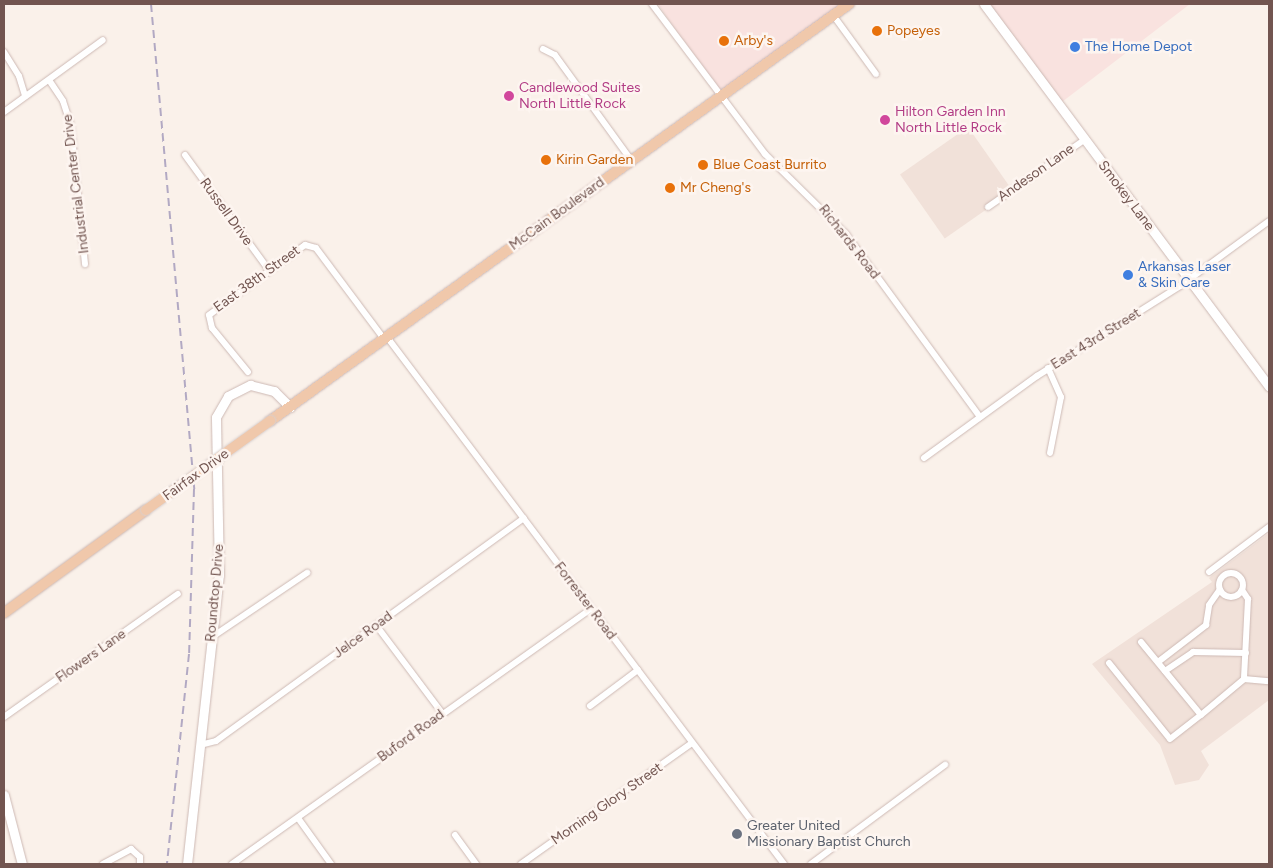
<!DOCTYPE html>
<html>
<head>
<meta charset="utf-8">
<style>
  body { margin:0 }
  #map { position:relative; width:1273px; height:868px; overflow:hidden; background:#faf1ea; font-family:Figtree,sans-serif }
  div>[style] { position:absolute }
  .residential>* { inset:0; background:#f1e1d9; transform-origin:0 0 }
  .commercial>* { inset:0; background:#f9e2df }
  .roads { filter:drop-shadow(0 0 1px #cdb9b4) drop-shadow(0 0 1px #cdb9b4) }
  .street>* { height:6px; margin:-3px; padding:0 3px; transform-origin:3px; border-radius:3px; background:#fff }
  .street>.ring { margin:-3px; padding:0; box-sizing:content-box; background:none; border:6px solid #fff; border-radius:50% }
  .secondary>* { height:9px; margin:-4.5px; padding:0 4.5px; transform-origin:4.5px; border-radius:4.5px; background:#fff }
  .primary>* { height:10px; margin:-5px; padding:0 5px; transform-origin:5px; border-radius:5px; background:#f0c8ab }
  .rail>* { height:2px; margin-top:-1px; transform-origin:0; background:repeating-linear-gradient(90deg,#b2a9c3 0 8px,transparent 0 13px) }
  .bridges { filter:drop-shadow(0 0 1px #d8cfce) drop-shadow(0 0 1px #d8cfce) }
  .primary-bridge>* { height:10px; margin:-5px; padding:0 5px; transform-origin:5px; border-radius:5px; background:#f0c8ab }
  .dots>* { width:14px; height:14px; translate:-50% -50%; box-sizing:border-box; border:2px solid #fdf5f0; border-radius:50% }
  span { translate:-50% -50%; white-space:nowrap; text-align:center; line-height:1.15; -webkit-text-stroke:5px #fdf5f0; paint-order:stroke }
  .food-label { font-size:14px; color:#c56008 }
  .left { translate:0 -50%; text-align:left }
  .shop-label { font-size:14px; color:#366cbe }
  .hotel-label { font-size:14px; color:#b23c85 }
  .street-label { font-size:14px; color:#725550 }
  .worship-label { font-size:14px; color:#5b616d }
  .frame { position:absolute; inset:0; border:5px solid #725550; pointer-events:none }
</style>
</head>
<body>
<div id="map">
  <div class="residential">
    <i style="left:968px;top:127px;width:78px;height:83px;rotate:55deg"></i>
    <i style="clip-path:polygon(1269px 533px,1269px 700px,1201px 751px,1209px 765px,1199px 780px,1175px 785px,1160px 745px,1092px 664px,1212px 582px,1209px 578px)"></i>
  </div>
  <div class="commercial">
    <i style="clip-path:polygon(658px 4px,849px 4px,721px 96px)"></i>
    <i style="clip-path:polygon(983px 4px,1190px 4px,1058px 105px)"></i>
  </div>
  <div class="roads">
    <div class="street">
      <i style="left:652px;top:4px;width:188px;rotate:53deg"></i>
      <i style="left:765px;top:154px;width:114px;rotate:44.6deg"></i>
      <i style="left:846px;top:234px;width:227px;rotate:53.8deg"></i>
      <i style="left:833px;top:15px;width:73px;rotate:53.9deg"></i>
      <i style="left:543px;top:49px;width:13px;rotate:27deg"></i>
      <i style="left:555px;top:55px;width:130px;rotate:54.1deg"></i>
      <i style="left:4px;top:52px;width:28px;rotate:58deg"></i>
      <i style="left:19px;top:76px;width:21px;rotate:73deg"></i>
      <i style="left:49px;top:80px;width:25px;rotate:56deg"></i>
      <i style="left:63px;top:101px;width:26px;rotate:72deg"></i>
      <i style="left:71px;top:126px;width:139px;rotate:84.2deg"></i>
      <i style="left:4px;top:112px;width:122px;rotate:-36deg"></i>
      <i style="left:185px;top:155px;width:141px;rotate:53.9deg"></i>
      <i style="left:988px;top:207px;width:117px;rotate:-34.9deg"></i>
      <i style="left:387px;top:337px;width:660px;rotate:53.01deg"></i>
      <i style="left:1048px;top:368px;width:32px;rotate:66deg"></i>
      <i style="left:1061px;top:397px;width:57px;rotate:101.1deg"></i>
      <i style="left:248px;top:372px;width:57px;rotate:-129.3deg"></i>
      <i style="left:212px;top:328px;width:13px;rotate:-103deg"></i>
      <i style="left:209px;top:315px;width:119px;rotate:-36.1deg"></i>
      <i style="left:305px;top:245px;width:11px;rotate:15deg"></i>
      <i style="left:316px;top:248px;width:114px;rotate:53.2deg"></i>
      <i style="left:924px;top:458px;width:140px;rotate:-36deg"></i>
      <i style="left:1037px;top:376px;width:169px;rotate:-32.2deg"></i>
      <i style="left:1180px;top:286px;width:110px;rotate:-36.1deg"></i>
      <i style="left:1209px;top:572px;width:75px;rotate:-36.9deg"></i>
      <i class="ring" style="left:1219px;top:573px;width:18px;height:18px"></i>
      <i style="left:1242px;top:590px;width:11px;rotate:56deg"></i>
      <i style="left:1248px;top:599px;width:80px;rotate:92.9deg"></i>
      <i style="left:1244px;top:679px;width:25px;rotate:5deg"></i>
      <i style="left:376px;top:625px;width:110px;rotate:53.1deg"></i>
      <i style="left:212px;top:637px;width:115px;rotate:-34deg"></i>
      <i style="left:1141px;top:642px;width:94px;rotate:50.6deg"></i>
      <i style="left:1201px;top:715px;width:56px;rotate:-39.9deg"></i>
      <i style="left:1158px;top:662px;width:61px;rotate:-37.6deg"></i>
      <i style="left:1206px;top:625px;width:20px;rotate:-81deg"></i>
      <i style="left:1209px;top:605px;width:19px;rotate:-55deg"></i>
      <i style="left:1109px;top:663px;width:97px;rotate:51.2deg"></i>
      <i style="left:1170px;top:739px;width:39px;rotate:-38deg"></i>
      <i style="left:1165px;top:671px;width:34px;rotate:-34deg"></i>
      <i style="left:1193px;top:652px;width:53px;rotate:1.1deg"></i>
      <i style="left:590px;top:706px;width:60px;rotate:-36.9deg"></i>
      <i style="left:4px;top:717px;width:213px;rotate:-35.3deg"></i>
      <i style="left:200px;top:745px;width:16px;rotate:-14deg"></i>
      <i style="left:216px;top:741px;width:380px;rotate:-35.9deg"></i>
      <i style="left:298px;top:818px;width:57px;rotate:54.3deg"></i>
      <i style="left:455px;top:835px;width:36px;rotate:54deg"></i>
      <i style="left:103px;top:864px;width:32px;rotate:-28deg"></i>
      <i style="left:131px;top:849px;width:12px;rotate:42deg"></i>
      <i style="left:140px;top:857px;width:7px;rotate:90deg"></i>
      <i style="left:232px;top:864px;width:440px;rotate:-35.4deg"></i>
      <i style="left:521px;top:864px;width:209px;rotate:-35.3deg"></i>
      <i style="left:811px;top:864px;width:167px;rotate:-36.5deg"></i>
    </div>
    <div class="secondary">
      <i style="left:984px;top:4px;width:477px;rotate:53.3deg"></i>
      <i style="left:4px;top:795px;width:71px;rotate:75.4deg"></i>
      <i style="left:187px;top:864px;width:291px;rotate:-83.7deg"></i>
      <i style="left:219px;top:575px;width:158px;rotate:-91.1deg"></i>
      <i style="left:216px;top:417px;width:24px;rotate:-60deg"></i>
      <i style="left:228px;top:396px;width:25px;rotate:-27deg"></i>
      <i style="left:250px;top:385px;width:25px;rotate:14deg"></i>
      <i style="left:274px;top:391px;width:23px;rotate:45deg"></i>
    </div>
    <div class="primary">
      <i style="left:270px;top:421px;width:714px;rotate:-35.76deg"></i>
      <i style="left:4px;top:613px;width:175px;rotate:-36deg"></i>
    </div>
  </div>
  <div class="rail">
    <i style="left:151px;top:4px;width:487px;rotate:84.9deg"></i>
    <i style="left:194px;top:489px;width:165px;rotate:91.7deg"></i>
    <i style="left:189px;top:654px;width:211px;rotate:96deg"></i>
  </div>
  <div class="bridges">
    <div class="primary-bridge">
      <i style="left:146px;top:510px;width:153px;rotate:-35.7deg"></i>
    </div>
  </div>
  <div class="dots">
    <i style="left:877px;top:31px;background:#e8710a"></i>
    <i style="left:724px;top:41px;background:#e8710a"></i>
    <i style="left:1075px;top:47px;background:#3f7fe0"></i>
    <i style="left:509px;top:96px;background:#d1479c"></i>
    <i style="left:885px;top:120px;background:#d1479c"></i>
    <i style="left:546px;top:160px;background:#e8710a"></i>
    <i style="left:703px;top:165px;background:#e8710a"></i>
    <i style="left:670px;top:188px;background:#e8710a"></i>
    <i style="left:1128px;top:275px;background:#3f7fe0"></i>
    <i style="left:737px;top:834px;background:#6b7280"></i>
  </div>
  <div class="food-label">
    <span class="left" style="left:887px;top:31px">Popeyes</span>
    <span class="left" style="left:734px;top:41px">Arby's</span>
    <span class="left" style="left:556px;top:160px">Kirin Garden</span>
    <span class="left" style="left:713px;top:165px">Blue Coast Burrito</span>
    <span class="left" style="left:680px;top:188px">Mr Cheng's</span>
  </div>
  <div class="shop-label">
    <span class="left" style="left:1085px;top:47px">The Home Depot</span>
    <span class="left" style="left:1138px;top:275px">Arkansas Laser<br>&amp; Skin Care</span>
  </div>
  <div class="hotel-label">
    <span class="left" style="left:519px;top:96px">Candlewood Suites<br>North Little Rock</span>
    <span class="left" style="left:895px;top:120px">Hilton Garden Inn<br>North Little Rock</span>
  </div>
  <div class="street-label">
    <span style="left:1036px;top:173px;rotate:-35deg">Andeson Lane</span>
    <span style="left:76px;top:184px;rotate:-97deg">Industrial Center Drive</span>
    <span style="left:1126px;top:196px;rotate:53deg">Smokey Lane</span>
    <span style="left:226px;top:212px;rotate:54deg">Russell Drive</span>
    <span style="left:557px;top:214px;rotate:-36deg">McCain Boulevard</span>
    <span style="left:849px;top:242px;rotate:52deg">Richards Road</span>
    <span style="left:257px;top:279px;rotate:-36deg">East 38th Street</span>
    <span style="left:1096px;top:339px;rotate:-32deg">East 43rd Street</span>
    <span style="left:196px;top:475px;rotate:-36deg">Fairfax Drive</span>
    <span style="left:215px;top:593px;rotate:-85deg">Roundtop Drive</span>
    <span style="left:585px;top:601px;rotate:53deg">Forrester Road</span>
    <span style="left:363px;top:635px;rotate:-36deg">Jelce Road</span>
    <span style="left:91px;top:656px;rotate:-35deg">Flowers Lane</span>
    <span style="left:411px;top:736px;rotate:-36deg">Buford Road</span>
    <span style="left:607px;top:804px;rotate:-35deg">Morning Glory Street</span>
  </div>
  <div class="worship-label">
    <span class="left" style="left:747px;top:834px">Greater United<br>Missionary Baptist Church</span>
  </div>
  <div class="frame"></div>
</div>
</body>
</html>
